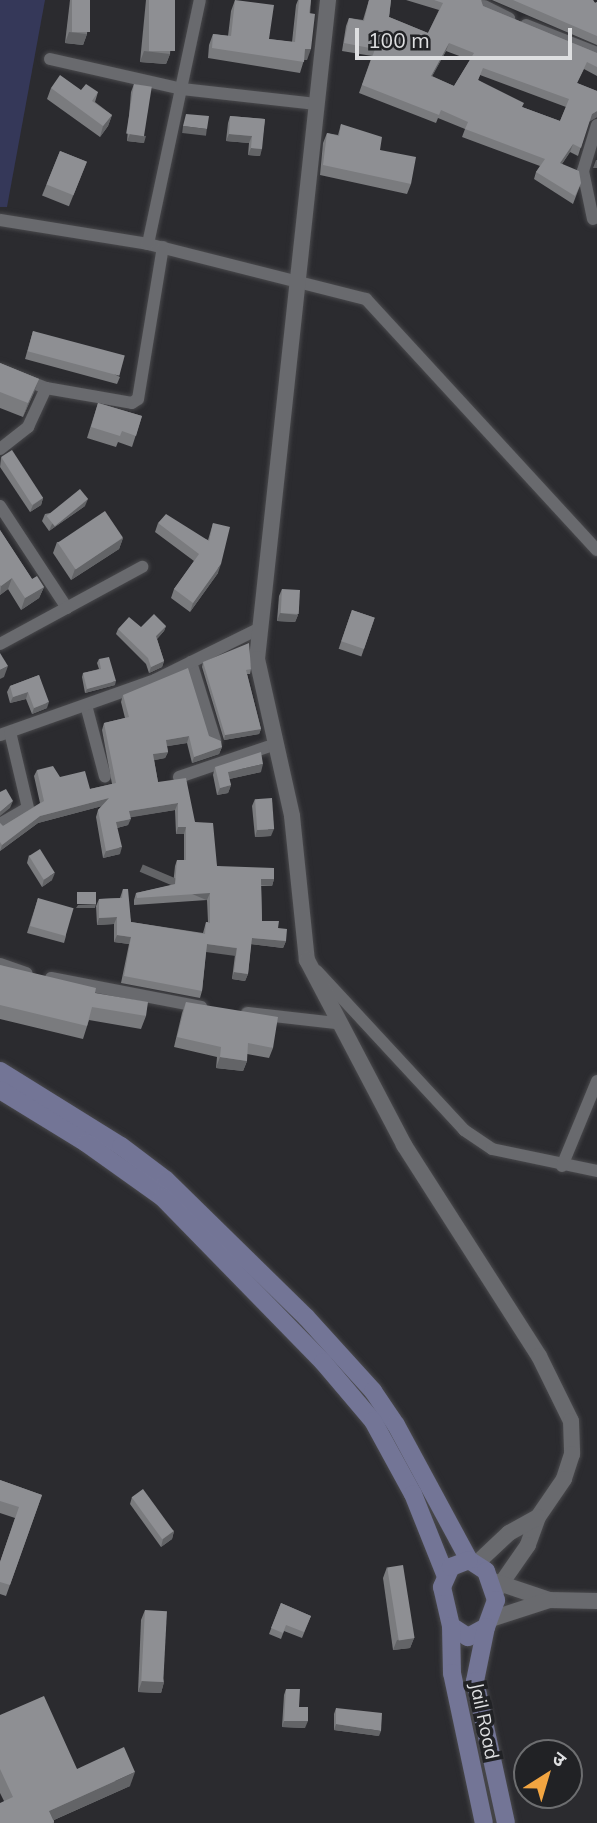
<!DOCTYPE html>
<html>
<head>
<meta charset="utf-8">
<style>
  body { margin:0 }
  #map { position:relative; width:597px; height:1823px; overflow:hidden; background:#2b2b2f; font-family:Mulish,"Noto Sans Devanagari",sans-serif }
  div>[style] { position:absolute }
  .green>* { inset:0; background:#353859 }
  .roads { filter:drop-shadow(0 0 2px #49494c) drop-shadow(0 0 2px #49494c) }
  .minor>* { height:12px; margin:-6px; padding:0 6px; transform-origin:6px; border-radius:6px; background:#696a6e }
  .tertiary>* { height:16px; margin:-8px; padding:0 8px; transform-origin:8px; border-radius:8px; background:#696a6e }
  .secondary>* { height:18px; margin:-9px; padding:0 9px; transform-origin:9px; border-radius:9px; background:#737596 }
  .wall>* { inset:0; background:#7a7b7e; transform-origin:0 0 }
  .shaded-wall>* { inset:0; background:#636467; transform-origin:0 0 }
  .building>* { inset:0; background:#8e8f93; transform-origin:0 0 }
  span { translate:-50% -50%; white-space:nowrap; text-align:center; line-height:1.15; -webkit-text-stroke:7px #212225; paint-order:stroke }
  .street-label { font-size:19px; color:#dedfe1 }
  .north { position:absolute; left:513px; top:1739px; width:70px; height:70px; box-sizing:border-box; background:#212225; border:2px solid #6d6e70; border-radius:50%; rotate:37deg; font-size:19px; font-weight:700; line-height:28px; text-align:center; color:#dedfe1 }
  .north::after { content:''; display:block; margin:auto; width:24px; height:32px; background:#f2a541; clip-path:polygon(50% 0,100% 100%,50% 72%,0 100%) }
  .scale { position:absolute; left:355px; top:28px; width:217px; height:32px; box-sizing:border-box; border:4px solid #dedfe1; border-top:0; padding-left:9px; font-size:21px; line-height:24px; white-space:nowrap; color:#dedfe1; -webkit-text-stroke:5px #212225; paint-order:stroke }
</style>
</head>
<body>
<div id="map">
  <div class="green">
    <i style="clip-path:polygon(0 0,45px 0,7px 207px,0 207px)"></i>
  </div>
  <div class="roads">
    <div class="minor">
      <i style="left:484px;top:6px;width:28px;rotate:26deg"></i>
      <i style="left:526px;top:25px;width:76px;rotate:21.5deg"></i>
      <i style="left:50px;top:59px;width:135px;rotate:12.8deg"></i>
      <i style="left:182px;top:89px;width:135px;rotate:6.4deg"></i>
      <i style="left:593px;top:219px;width:49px;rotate:-101.8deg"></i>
      <i style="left:583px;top:171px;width:48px;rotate:-73.1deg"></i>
      <i style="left:0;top:220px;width:150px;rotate:9.2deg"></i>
      <i style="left:148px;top:244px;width:225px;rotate:14.2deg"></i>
      <i style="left:366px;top:299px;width:341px;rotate:47.4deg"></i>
      <i style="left:148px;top:244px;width:249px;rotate:-78deg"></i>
      <i style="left:0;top:370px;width:49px;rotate:21.4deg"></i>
      <i style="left:46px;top:388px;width:87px;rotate:9.9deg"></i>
      <i style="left:132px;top:403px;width:7px;rotate:-34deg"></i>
      <i style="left:138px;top:399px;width:154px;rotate:-80.7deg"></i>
      <i style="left:0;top:449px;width:36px;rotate:-38deg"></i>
      <i style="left:28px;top:427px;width:43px;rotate:-65.2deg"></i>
      <i style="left:0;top:506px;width:122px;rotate:56.7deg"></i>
      <i style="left:0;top:644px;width:162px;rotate:-28.5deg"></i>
      <i style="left:191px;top:662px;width:82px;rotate:72.9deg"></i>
      <i style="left:86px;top:705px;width:74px;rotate:75.2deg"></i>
      <i style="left:0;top:735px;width:164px;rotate:-19.5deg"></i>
      <i style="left:155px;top:680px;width:117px;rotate:-26.3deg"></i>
      <i style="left:179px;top:777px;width:102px;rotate:-18.8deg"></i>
      <i style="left:0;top:824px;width:32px;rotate:-30deg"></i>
      <i style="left:28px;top:808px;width:78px;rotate:-103.3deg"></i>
      <i style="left:0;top:964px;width:28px;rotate:19deg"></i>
      <i style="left:317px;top:971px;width:217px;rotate:47.2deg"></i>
      <i style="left:464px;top:1130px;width:34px;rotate:34deg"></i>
      <i style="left:492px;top:1149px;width:107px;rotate:11.8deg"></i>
      <i style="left:51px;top:978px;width:153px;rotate:10.9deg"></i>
      <i style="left:247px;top:1013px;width:90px;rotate:6.4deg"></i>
      <i style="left:562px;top:1166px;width:92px;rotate:-67.6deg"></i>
    </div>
    <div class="tertiary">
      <i style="left:328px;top:0;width:663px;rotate:96.15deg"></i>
      <i style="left:257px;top:659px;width:161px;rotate:77.4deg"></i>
      <i style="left:292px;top:816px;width:145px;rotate:84.1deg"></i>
      <i style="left:307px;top:960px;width:209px;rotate:62.3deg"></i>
      <i style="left:404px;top:1145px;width:250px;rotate:57.4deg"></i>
      <i style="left:539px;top:1356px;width:72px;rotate:63.8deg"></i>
      <i style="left:571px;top:1421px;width:33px;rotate:88deg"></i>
      <i style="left:572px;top:1454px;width:26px;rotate:108deg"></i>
      <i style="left:564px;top:1479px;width:46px;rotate:124.4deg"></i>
      <i style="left:538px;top:1517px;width:30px;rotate:110deg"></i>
      <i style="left:528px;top:1545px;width:56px;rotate:124.8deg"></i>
      <i style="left:477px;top:1563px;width:44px;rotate:-43.2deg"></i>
      <i style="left:509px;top:1533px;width:33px;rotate:-29deg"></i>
      <i style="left:493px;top:1581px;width:59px;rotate:18.7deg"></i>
      <i style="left:549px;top:1600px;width:48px;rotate:1.2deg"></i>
      <i style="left:491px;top:1619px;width:61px;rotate:-18.1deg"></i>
    </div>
    <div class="secondary">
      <i style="left:0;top:1071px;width:142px;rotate:31.8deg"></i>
      <i style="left:121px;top:1146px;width:56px;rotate:37.1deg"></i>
      <i style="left:166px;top:1180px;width:196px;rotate:44.4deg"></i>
      <i style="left:306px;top:1317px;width:100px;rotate:47.8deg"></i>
      <i style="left:373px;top:1391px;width:41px;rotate:55.9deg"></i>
      <i style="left:396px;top:1425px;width:153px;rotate:61.6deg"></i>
      <i style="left:0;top:1090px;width:101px;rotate:31.6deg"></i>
      <i style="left:86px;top:1143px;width:93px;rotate:35.4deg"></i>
      <i style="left:162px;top:1197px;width:231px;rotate:45.7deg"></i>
      <i style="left:323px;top:1362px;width:77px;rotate:49.7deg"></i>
      <i style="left:373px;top:1421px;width:83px;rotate:61.3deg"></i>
      <i style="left:413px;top:1494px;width:86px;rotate:68.2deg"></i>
      <i style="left:469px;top:1560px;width:20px;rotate:33deg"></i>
      <i style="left:486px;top:1571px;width:31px;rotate:71deg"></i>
      <i style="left:496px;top:1600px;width:29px;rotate:110deg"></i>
      <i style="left:486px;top:1627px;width:21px;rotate:151deg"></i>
      <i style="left:468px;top:1637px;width:20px;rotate:-147deg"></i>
      <i style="left:451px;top:1626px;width:40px;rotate:-103deg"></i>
      <i style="left:442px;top:1587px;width:22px;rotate:-66deg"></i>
      <i style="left:451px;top:1567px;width:19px;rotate:-21deg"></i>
      <i style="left:451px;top:1626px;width:47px;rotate:88.8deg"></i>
      <i style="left:452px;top:1673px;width:153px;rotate:78deg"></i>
      <i style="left:486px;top:1627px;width:55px;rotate:101.5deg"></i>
      <i style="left:475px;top:1681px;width:145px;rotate:77.7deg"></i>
    </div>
  </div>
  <div class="wall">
    <i style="clip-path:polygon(70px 0,90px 0,87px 34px,83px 45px,65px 43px)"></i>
    <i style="clip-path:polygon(146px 0,175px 0,170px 54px,166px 64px,140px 62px)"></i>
    <i style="clip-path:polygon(235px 0,269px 39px,292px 42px,296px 5px,298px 0,311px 0,307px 60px,304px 60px,300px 73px,208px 58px,209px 45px,213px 34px,228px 36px,231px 11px)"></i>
    <i style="clip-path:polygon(evenodd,369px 0,391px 0,389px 17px,428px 33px,439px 10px,406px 0,483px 0,481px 1px,483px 6px,597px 53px,597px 76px,584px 69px,577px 83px,597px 91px,597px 117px,589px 121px,578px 156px,570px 152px,562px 164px,581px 183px,573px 204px,534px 179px,536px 172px,540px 166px,462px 137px,465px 129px,438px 118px,436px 123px,359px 93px,372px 56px,342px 51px,346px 26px,349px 18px,363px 20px,369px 0,446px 51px,470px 60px,454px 86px,432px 76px,446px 51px,369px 0,480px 75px,566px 107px,560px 121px,522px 107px,478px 80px,480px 75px)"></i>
    <i style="clip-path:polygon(492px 0,593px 0,595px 3px,597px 2px,597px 45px)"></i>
    <i style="clip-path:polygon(134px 84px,144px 143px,127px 141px,131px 92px)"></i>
    <i style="clip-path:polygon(51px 88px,98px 92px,95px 102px,112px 115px,108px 126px,100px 137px,47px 99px)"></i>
    <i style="clip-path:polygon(230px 116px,265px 119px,260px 156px,248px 155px,249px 143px,226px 141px,228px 123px)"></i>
    <i style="clip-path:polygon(341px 124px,380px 150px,411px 184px,407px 194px,320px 175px,323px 143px,327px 133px,338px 135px)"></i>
    <i style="left:60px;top:151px;width:29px;height:48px;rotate:22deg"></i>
    <i style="clip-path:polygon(33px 331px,120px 377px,117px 384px,25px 359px)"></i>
    <i style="clip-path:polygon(0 363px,39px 379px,23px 417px,0 408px)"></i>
    <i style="clip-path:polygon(98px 403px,142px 416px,132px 447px,118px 442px,116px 447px,87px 438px)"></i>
    <i style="clip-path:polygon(1px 457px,43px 498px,41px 505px,30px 512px,0 467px)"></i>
    <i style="clip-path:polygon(85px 506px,49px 531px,42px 521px,45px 514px)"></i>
    <i style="clip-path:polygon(158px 523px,208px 540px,213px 523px,218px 573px,190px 612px,171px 598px,174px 589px,194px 561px,155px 532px)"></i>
    <i style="clip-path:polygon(0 530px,32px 579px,44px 587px,39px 598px,21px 610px,8px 589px,0 595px)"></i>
    <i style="clip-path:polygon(123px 538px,119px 549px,71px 580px,53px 553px,57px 542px)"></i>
    <i style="clip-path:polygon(282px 589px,298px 615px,295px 622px,277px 621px,279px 596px)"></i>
    <i style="left:352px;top:610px;width:24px;height:41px;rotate:19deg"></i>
    <i style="clip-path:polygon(166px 626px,164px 631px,157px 639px,164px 661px,162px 667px,149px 673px,146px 664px,116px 634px,118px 629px)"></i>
    <i style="clip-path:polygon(99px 659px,115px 685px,85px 693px,82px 677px,83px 673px,99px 669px,97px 663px)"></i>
    <i style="clip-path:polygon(203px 662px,251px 669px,250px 674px,247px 674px,261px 729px,259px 734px,224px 740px,202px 667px)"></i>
    <i style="clip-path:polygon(39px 675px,47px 708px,32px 714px,26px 699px,10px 703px,7px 692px,10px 686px)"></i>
    <i style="clip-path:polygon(123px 695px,209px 736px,222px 747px,219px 754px,192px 763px,187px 743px,167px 746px,168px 752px,165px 758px,154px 760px,158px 782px,195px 822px,217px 866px,274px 879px,272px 886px,261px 886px,262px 921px,278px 928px,286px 941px,283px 948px,251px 944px,248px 974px,245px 981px,232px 979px,235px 955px,206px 951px,202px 991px,200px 998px,121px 983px,129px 944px,114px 942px,114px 924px,97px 925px,96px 906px,99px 899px,120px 898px,123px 889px,131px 922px,203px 933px,206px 922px,208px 922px,207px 900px,134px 905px,134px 900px,136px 893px,173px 885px,175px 866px,177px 860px,184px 860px,184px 834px,176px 834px,175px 810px,130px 817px,128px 825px,117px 828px,120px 854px,103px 858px,96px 817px,98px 810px,102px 806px,38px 823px,0 851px,0 823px,3px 826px,40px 803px,34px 776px,37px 770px,90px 789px,112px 784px,102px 730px,104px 723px,125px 718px,121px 702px)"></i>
    <i style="clip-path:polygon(215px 767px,261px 772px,229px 779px,231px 785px,228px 793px,217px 795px,213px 775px)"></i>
    <i style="clip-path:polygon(255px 799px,271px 836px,255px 837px,252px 806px)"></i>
    <i style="clip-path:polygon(29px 855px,52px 880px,42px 887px,27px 863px)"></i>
    <i style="clip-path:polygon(38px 898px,66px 936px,64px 943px,27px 933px)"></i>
    <i style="clip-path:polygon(0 965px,95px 993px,146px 1016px,141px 1029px,89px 1020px,83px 1039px,0 1019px)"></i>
    <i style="clip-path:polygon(186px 1002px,273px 1048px,269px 1058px,247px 1054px,247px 1061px,243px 1071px,216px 1068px,217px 1057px,174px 1047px,182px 1013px)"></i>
    <i style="clip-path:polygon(0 1480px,42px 1495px,6px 1596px,0 1594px,0 1562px,15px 1518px,0 1513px)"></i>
    <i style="clip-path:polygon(132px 1497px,174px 1531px,172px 1539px,161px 1547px,130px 1504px)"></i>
    <i style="clip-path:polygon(387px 1567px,414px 1638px,410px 1648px,393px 1650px,383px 1578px)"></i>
    <i style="clip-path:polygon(281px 1603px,311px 1616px,302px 1638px,284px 1631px,281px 1639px,269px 1634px)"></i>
    <i style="clip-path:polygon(145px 1610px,164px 1682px,161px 1693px,138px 1692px,141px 1620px)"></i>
    <i style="clip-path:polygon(286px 1689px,299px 1707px,305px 1728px,282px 1727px,284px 1695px)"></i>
    <i style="clip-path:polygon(336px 1708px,379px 1736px,334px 1730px,334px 1714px)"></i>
    <i style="clip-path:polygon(0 1715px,77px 1769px,130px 1786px,54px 1820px,54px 1823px,0 1823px,4px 1801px,0 1793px)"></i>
  </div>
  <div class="shaded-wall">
    <i style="clip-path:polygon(69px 32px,87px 34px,83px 45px,65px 43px)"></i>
    <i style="clip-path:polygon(449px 43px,446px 51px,428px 84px,431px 76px)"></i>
    <i style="clip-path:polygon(305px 49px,311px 49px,307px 60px,301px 60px)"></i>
    <i style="clip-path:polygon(144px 51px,170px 54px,166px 64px,140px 62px)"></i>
    <i style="clip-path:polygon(597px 111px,597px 117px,589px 122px,592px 114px)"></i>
    <i style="clip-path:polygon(112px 115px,108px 126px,100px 137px,103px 126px)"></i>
    <i style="left:183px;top:126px;width:24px;height:7px;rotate:7deg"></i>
    <i style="clip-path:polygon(130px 134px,146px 136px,144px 143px,127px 141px)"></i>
    <i style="clip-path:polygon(229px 134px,252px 136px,249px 143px,226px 141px)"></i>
    <i style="clip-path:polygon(573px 144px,570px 152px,557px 171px,560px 163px)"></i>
    <i style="clip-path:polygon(251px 148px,262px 149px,260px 156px,248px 155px)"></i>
    <i style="clip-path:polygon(596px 160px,597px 160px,597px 168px,593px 168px)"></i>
    <i style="clip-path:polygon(39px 379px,34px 393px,23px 417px,28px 403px)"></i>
    <i style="clip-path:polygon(43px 498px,41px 505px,30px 512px,33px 505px)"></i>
    <i style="clip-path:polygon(88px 499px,85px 506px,49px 531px,52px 524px)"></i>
    <i style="clip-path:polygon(123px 538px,119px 549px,71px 580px,75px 569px)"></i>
    <i style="clip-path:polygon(221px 564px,218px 573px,190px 612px,193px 603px)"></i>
    <i style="clip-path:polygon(12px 578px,8px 589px,0 595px,1px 586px)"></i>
    <i style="clip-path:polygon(44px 587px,39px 598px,21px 610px,25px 598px)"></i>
    <i style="clip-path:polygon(280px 613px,298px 615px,295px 622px,277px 621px)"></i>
    <i style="clip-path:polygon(166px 626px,164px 631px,154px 642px,156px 636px)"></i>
    <i style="clip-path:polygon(164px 661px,162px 667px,149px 673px,151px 667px)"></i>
    <i style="clip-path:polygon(8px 666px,4px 677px,0 679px,0 670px)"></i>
    <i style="clip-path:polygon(116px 681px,115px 685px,85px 693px,87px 689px)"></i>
    <i style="clip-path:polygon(28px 692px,26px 699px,10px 703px,13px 697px)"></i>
    <i style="clip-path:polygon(49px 702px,47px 708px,32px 714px,34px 708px)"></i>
    <i style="clip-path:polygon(261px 729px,259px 734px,224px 740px,225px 735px)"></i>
    <i style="clip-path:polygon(189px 736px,187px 743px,163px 747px,166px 740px)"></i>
    <i style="clip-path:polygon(222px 747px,219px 754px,192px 763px,194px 757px)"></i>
    <i style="clip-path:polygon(168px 752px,165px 758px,151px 761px,153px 754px)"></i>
    <i style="clip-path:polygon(263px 764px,261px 772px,225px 780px,228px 772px)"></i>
    <i style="clip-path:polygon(231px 785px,228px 793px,217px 795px,220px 788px)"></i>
    <i style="clip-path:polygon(109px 798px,106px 805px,38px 823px,0 851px,2px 845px,40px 816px)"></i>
    <i style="clip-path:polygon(13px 801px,10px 808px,0 816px,0 812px)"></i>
    <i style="clip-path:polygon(178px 803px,175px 810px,127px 818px,129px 811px)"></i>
    <i style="clip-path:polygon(131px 819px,128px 825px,113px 829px,116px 822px)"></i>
    <i style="clip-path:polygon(178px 827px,186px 827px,184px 834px,176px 834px)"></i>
    <i style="clip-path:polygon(274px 829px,271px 836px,255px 837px,257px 830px)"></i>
    <i style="clip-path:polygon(122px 847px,120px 854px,103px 858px,106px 851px)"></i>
    <i style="clip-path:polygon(55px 873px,52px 880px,42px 887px,44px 879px)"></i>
    <i style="clip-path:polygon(261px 879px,274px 879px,272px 886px,259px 885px)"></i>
    <i style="left:210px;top:893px;width:8px;height:73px;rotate:113deg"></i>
    <i style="clip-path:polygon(96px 904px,95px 908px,76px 908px,78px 905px)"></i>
    <i style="clip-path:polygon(117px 917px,114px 924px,97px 925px,99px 918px)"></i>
    <i style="clip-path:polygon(117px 935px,131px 937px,129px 944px,114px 942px)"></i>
    <i style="clip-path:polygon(252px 938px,286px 941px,283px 948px,250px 944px)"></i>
    <i style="left:207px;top:944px;width:30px;height:8px;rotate:8deg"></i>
    <i style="clip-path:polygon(234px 972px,248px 974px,245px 981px,232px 979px)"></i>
    <i style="clip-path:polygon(220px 1057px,247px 1061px,243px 1071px,216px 1068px)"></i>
    <i style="clip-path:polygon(174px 1531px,172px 1539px,161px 1547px,163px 1539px)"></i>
    <i style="clip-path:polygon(414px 1638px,410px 1648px,393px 1650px,397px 1640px)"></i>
    <i style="clip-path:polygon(142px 1681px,164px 1682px,161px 1693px,138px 1692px)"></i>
    <i style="clip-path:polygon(284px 1721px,308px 1721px,305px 1728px,282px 1727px)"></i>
    <i style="clip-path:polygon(336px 1724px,381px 1731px,379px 1736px,334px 1730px)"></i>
    <i style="clip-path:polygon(135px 1772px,130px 1786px,47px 1823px,49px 1811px)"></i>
  </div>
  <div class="building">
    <i style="left:72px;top:0;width:18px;height:32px"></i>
    <i style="left:149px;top:0;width:26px;height:51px"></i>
    <i style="clip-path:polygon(235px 0,274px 5px,269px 39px,295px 42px,299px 0,311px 0,309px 13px,315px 14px,311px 49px,305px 49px,304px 62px,212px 48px,213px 34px,231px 36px)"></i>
    <i style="clip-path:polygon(evenodd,369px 0,391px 0,389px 17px,428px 33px,443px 3px,434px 0,481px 0,483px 6px,597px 53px,597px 67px,587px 62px,577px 83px,597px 91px,597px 111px,592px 114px,581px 148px,573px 144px,560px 163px,579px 171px,581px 183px,575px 196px,536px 172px,545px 159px,465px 129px,468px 122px,441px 110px,439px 115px,362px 85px,375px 49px,344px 43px,349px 18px,364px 21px,369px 0,449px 43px,474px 53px,454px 86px,431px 76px,449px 43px,369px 0,483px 68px,569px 99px,560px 121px,522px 107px,524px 103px,478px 80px,483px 68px)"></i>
    <i style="clip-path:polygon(513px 0,593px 0,595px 3px,597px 2px,597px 36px)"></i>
    <i style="clip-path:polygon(60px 75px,81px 90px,86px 84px,98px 92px,92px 101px,112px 115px,103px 126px,51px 88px)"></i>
    <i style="left:134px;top:84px;width:18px;height:50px;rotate:9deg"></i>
    <i style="clip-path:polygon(186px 114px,209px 116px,207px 129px,183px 126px)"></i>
    <i style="clip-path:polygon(230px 116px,265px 119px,262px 149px,251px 148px,252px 136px,229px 134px)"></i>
    <i style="clip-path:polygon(341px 124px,382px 137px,380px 150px,416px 157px,411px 184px,323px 165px,327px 133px,339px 136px)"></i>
    <i style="left:60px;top:151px;width:29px;height:36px;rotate:22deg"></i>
    <i style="left:33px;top:331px;width:95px;height:21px;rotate:15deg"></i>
    <i style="clip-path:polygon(0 363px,39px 379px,28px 403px,0 392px)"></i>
    <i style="clip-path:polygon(98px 403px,142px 416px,136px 436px,122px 431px,120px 436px,91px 427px)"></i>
    <i style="left:12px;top:450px;width:57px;height:13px;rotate:57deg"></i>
    <i style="left:80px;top:489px;width:13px;height:43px;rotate:51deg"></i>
    <i style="left:105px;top:511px;width:32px;height:57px;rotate:56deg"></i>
    <i style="clip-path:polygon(166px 514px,209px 541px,213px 523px,230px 527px,221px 564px,193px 603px,174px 589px,199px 554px,158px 523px)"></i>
    <i style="clip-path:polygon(0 530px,32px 579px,37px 576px,44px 587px,25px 598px,12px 578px,1px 586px,0 585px)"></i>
    <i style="left:282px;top:589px;width:18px;height:24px;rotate:3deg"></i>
    <i style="left:352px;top:610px;width:24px;height:33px;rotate:19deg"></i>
    <i style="clip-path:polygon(154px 614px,166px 626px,156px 636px,164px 661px,151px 667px,148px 658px,118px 629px,129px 617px,141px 627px)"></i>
    <i style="clip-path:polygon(249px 643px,251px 669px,246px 670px,261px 729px,225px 735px,203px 662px)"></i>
    <i style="clip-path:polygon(0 653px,8px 666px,0 670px)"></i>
    <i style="clip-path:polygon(109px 657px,116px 681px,87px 689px,83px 673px,101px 669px,99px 659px)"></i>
    <i style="clip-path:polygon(188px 668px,209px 736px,221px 741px,222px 747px,194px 757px,189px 736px,166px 740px,168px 752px,153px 754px,158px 782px,186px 778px,195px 822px,213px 823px,217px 866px,274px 868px,274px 879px,261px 879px,262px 921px,279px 921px,278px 928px,287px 929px,286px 941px,252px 938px,248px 974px,234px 972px,237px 948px,207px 944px,202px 991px,124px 976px,131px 937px,117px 935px,117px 917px,99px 918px,99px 899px,122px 898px,123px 889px,128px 889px,131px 922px,205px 934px,206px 922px,210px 923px,210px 893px,137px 898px,136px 893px,175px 884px,177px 860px,186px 860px,186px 827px,178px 827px,178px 803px,129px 811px,131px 819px,116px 822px,122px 847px,106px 851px,98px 810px,109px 798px,40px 816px,2px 845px,0 842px,0 823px,3px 826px,44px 801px,37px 770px,53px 766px,60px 777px,85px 771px,90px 789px,116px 783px,104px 723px,129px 717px,123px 695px)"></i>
    <i style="clip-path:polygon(39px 675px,49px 702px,34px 708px,28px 692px,13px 697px,10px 686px)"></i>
    <i style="clip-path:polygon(261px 752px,263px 764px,228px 772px,231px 785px,220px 788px,215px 767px)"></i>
    <i style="clip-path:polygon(6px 789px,13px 801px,0 812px,0 792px)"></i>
    <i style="left:272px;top:798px;width:31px;height:17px;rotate:86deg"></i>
    <i style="left:40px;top:849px;width:28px;height:13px;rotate:58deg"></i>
    <i style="left:96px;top:892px;width:12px;height:19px;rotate:90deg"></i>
    <i style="left:38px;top:898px;width:37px;height:29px;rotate:16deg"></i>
    <i style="clip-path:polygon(0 965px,96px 988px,95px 993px,148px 1002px,146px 1016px,92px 1007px,87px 1026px,0 1005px)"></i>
    <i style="clip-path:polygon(186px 1002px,278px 1017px,273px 1048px,248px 1043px,247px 1061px,220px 1057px,221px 1047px,177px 1037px)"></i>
    <i style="clip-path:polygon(0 1480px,42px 1495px,10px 1585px,0 1582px,0 1562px,19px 1507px,0 1501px)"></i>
    <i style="left:143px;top:1489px;width:52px;height:14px;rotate:54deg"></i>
    <i style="left:403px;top:1565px;width:74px;height:16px;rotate:81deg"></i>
    <i style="clip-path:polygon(281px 1603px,311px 1616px,304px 1632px,286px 1625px,283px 1633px,271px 1628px)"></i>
    <i style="left:145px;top:1610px;width:22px;height:71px;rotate:3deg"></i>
    <i style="clip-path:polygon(286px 1689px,300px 1689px,299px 1707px,308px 1707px,308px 1721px,284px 1721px)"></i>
    <i style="clip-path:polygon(44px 1696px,77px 1769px,124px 1747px,135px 1772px,49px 1811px,54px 1822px,52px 1823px,0 1823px,0 1803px,13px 1797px,0 1769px,0 1715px)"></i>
    <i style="clip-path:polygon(336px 1708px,382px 1713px,381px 1731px,336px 1724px)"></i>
  </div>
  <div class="street-label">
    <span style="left:484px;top:1721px;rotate:78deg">Jail Road</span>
  </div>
  <div class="north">उ</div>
  <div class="scale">100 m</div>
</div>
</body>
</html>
